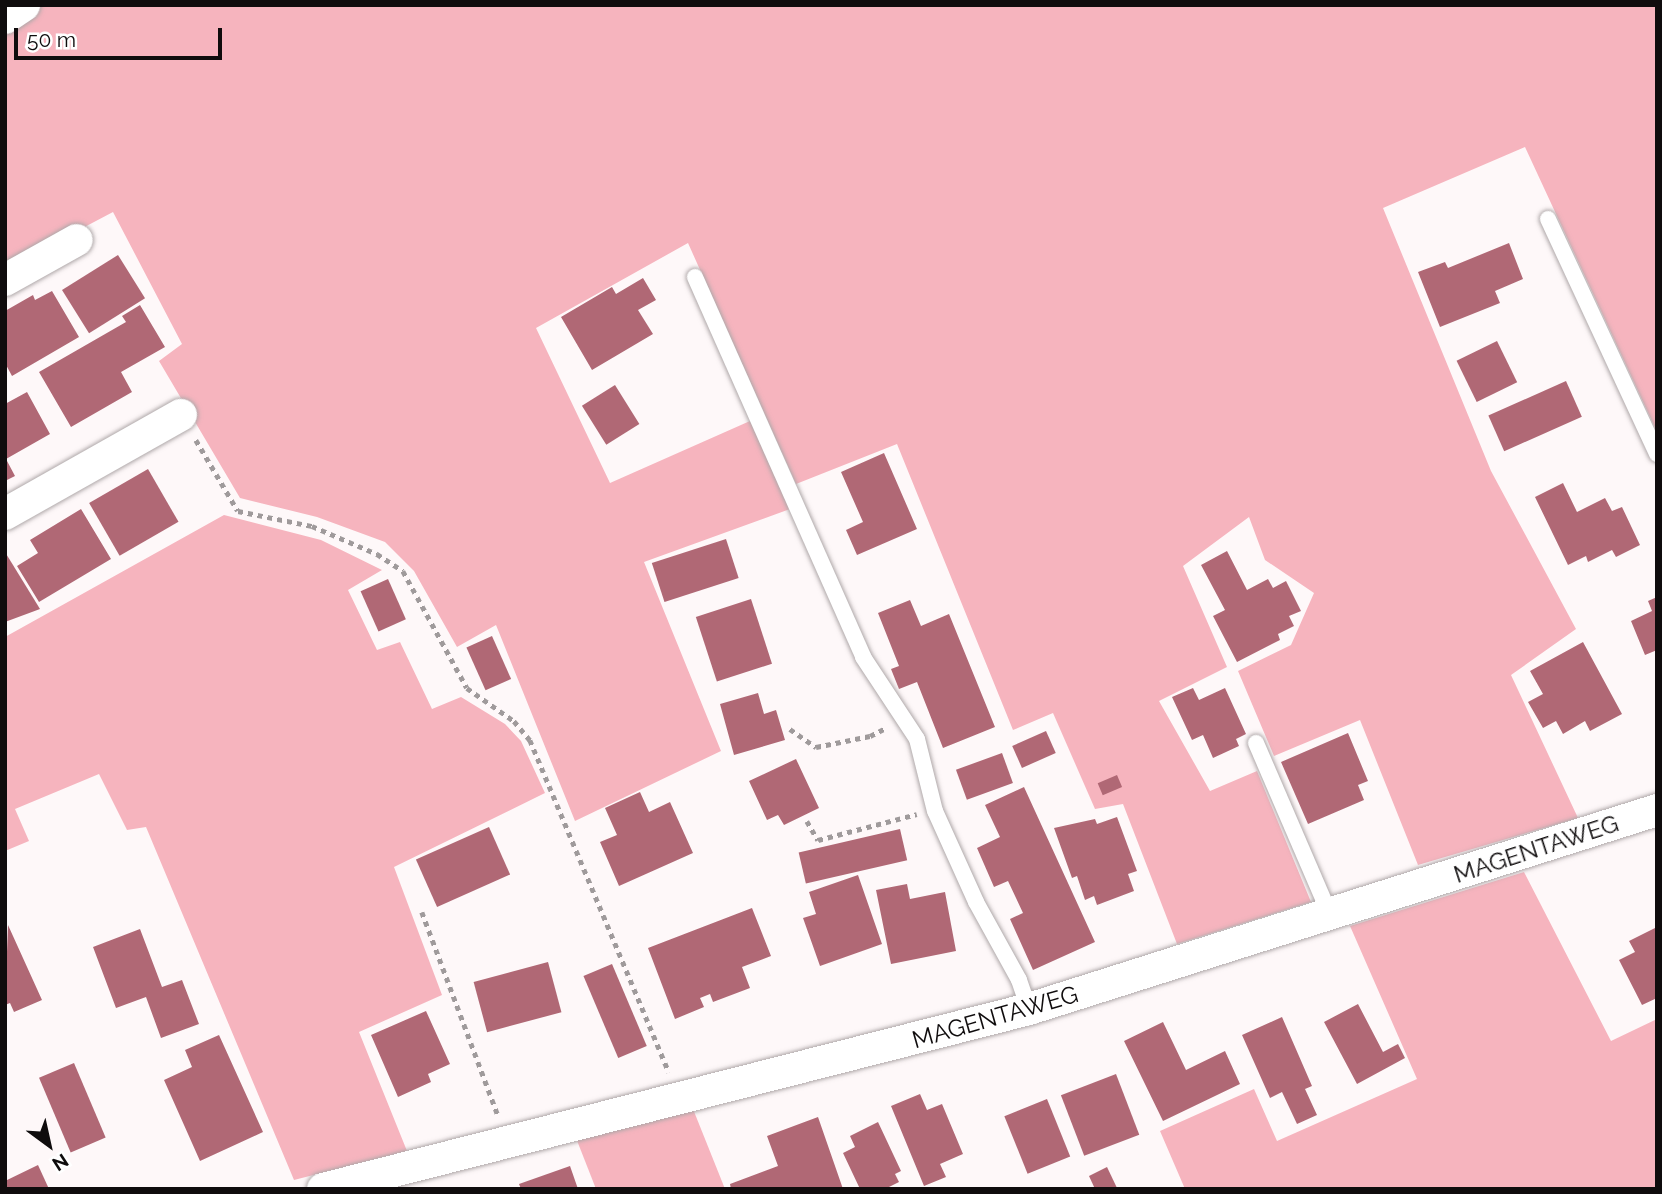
<!DOCTYPE html>
<html>
<head>
<meta charset="utf-8">
<style>
  body { margin:0 }
  #map { position:relative; width:1662px; height:1194px; overflow:hidden; background:#fef8f9; font-family:Raleway,sans-serif }
  div>[style] { position:absolute }
  .green>* { inset:0; background:#f6b4be }
  .building>* { inset:0; background:#b06875; transform-origin:0 0 }
  .path>* { height:4.5px; margin-top:-2.25px; transform-origin:0; background:repeating-linear-gradient(90deg,#9f9a9b 0 5px,transparent 0 10px) }
  .roads { filter:drop-shadow(0 0 2px #afa8a9) drop-shadow(0 0 2px #afa8a9) }
  .service>* { height:16px; margin:-8px; padding:0 8px; transform-origin:8px; border-radius:8px; background:#fff }
  .minor>* { height:32px; margin:-16px; padding:0 16px; transform-origin:16px; border-radius:16px; background:#fff }
  span { translate:-50% -50%; white-space:nowrap; text-align:center; line-height:1.15; -webkit-text-stroke:6px #fff; paint-order:stroke }
  .street-label { font-size:24px; color:#0f0c0d }
  .frame { position:absolute; inset:0; border:7px solid #0f0c0d; pointer-events:none }
  .north { position:absolute; left:14px; top:1110px; width:70px; height:70px; -webkit-text-stroke:5px #fff; paint-order:stroke; rotate:147deg; font-size:19px; font-weight:700; line-height:28px; text-align:center; color:#0f0c0d }
  .north::after { content:''; display:block; margin:auto; width:24px; height:32px; background:#0f0c0d; clip-path:polygon(50% 0,100% 100%,50% 72%,0 100%) }
  .scale { position:absolute; left:14px; top:28px; width:208px; height:32px; box-sizing:border-box; border:4px solid #0f0c0d; border-top:0; padding-left:9px; font-size:21px; line-height:24px; white-space:nowrap; color:#0f0c0d; -webkit-text-stroke:5px #fff; paint-order:stroke }
</style>
</head>
<body>
<div id="map">
  <div class="green">
    <i style="clip-path:polygon(40px 5px,1657px 5px,1657px 432px,1525px 147px,1383px 208px,1491px 471px,1576px 629px,1511px 675px,1578px 818px,1418px 865px,1360px 720px,1274px 756px,1238px 671px,1291px 645px,1314px 593px,1265px 560px,1249px 517px,1183px 566px,1227px 667px,1159px 701px,1210px 791px,1257px 771px,1311px 902px,1177px 944px,1123px 804px,1095px 809px,1053px 713px,1013px 730px,897px 444px,796px 484px,688px 243px,536px 328px,610px 483px,750px 421px,790px 509px,644px 562px,721px 751px,575px 821px,496px 625px,457px 647px,414px 571px,385px 542px,317px 517px,240px 498px,159px 361px,182px 344px,113px 212px,5px 269px,5px 27px)"></i>
    <i style="clip-path:polygon(224px 515px,321px 540px,382px 570px,348px 590px,377px 650px,400px 642px,432px 709px,461px 697px,505px 724px,521px 741px,545px 793px,394px 867px,442px 995px,359px 1032px,407px 1151px,294px 1180px,146px 827px,127px 830px,99px 774px,15px 809px,29px 841px,5px 851px,5px 637px)"></i>
    <i style="clip-path:polygon(1524px 872px,1611px 1041px,1657px 1019px,1657px 1189px,1185px 1189px,1160px 1131px,1254px 1089px,1277px 1141px,1417px 1079px,1350px 926px)"></i>
    <i style="clip-path:polygon(693px 1109px,725px 1189px,596px 1189px,576px 1138px)"></i>
  </div>
  <div class="building">
    <i style="clip-path:polygon(1509px 243px,1523px 279px,1495px 291px,1500px 303px,1440px 327px,1418px 272px,1445px 262px,1448px 268px)"></i>
    <i style="left:118px;top:255px;width:51px;height:66px;rotate:58deg"></i>
    <i style="clip-path:polygon(643px 278px,656px 300px,638px 310px,653px 334px,592px 370px,561px 317px,612px 287px,616px 294px)"></i>
    <i style="clip-path:polygon(52px 291px,79px 337px,12px 376px,5px 363px,5px 311px,33px 295px,35px 300px)"></i>
    <i style="clip-path:polygon(140px 305px,165px 347px,121px 372px,132px 392px,71px 427px,39px 372px,126px 322px,122px 316px)"></i>
    <i style="left:1497px;top:341px;width:46px;height:45px;rotate:64deg"></i>
    <i style="left:1566px;top:381px;width:39px;height:85px;rotate:66deg"></i>
    <i style="left:615px;top:385px;width:46px;height:39px;rotate:58deg"></i>
    <i style="clip-path:polygon(27px 392px,50px 434px,6px 459px,15px 476px,5px 481px,5px 404px)"></i>
    <i style="clip-path:polygon(884px 453px,917px 529px,857px 555px,846px 530px,863px 522px,841px 472px)"></i>
    <i style="left:148px;top:469px;width:61px;height:68px;rotate:60deg"></i>
    <i style="clip-path:polygon(1563px 483px,1577px 512px,1605px 498px,1612px 511px,1622px 507px,1640px 545px,1616px 557px,1612px 550px,1588px 562px,1586px 556px,1568px 565px,1535px 497px)"></i>
    <i style="clip-path:polygon(81px 509px,111px 559px,39px 602px,17px 566px,38px 553px,30px 540px)"></i>
    <i style="left:726px;top:539px;width:41px;height:78px;rotate:72deg"></i>
    <i style="clip-path:polygon(1227px 551px,1247px 590px,1268px 579px,1273px 588px,1286px 581px,1301px 611px,1289px 616px,1294px 626px,1278px 634px,1280px 640px,1237px 662px,1213px 616px,1225px 610px,1201px 565px)"></i>
    <i style="clip-path:polygon(5px 552px,40px 609px,5px 622px)"></i>
    <i style="left:388px;top:579px;width:44px;height:30px;rotate:66deg"></i>
    <i style="clip-path:polygon(1657px 597px,1657px 650px,1645px 655px,1631px 621px,1652px 611px,1648px 601px)"></i>
    <i style="left:751px;top:599px;width:68px;height:58px;rotate:72deg"></i>
    <i style="clip-path:polygon(910px 600px,921px 626px,949px 614px,995px 727px,943px 748px,917px 682px,899px 689px,891px 669px,899px 666px,878px 613px)"></i>
    <i style="left:492px;top:636px;width:47px;height:28px;rotate:66deg"></i>
    <i style="clip-path:polygon(1583px 642px,1622px 714px,1590px 731px,1585px 721px,1563px 734px,1556px 721px,1543px 728px,1528px 702px,1543px 694px,1530px 671px)"></i>
    <i style="clip-path:polygon(1193px 688px,1199px 700px,1225px 688px,1246px 734px,1236px 739px,1239px 746px,1213px 758px,1203px 735px,1192px 740px,1172px 697px)"></i>
    <i style="clip-path:polygon(758px 693px,764px 714px,776px 710px,785px 740px,734px 755px,720px 704px)"></i>
    <i style="left:1046px;top:731px;width:24px;height:37px;rotate:66deg"></i>
    <i style="clip-path:polygon(1348px 733px,1368px 781px,1358px 785px,1364px 800px,1308px 824px,1281px 762px)"></i>
    <i style="left:1002px;top:753px;width:32px;height:49px;rotate:70deg"></i>
    <i style="clip-path:polygon(796px 759px,819px 808px,784px 825px,778px 815px,767px 820px,749px 781px)"></i>
    <i style="left:1117px;top:775px;width:13px;height:21px;rotate:67deg"></i>
    <i style="clip-path:polygon(1024px 787px,1095px 942px,1033px 970px,1010px 919px,1023px 913px,1008px 881px,994px 887px,977px 848px,1000px 837px,985px 805px)"></i>
    <i style="clip-path:polygon(640px 792px,649px 812px,670px 802px,693px 853px,619px 886px,600px 842px,617px 835px,605px 808px)"></i>
    <i style="clip-path:polygon(1117px 817px,1137px 871px,1128px 874px,1134px 891px,1097px 905px,1094px 896px,1085px 900px,1077px 876px,1072px 878px,1054px 828px,1095px 819px,1097px 824px)"></i>
    <i style="left:489px;top:827px;width:52px;height:80px;rotate:66deg"></i>
    <i style="left:900px;top:829px;width:32px;height:104px;rotate:77deg"></i>
    <i style="clip-path:polygon(858px 875px,882px 944px,820px 966px,803px 918px,816px 914px,809px 892px)"></i>
    <i style="clip-path:polygon(907px 884px,910px 899px,945px 892px,956px 951px,891px 964px,876px 890px)"></i>
    <i style="clip-path:polygon(752px 908px,771px 956px,742px 967px,750px 988px,713px 1002px,710px 994px,700px 998px,704px 1007px,675px 1019px,648px 948px)"></i>
    <i style="clip-path:polygon(8px 925px,42px 1000px,14px 1012px,10px 1003px,5px 1005px)"></i>
    <i style="clip-path:polygon(1655px 928px,1657px 998px,1642px 1005px,1619px 960px,1635px 952px,1629px 941px)"></i>
    <i style="clip-path:polygon(140px 929px,162px 987px,182px 980px,199px 1024px,161px 1038px,146px 997px,116px 1008px,93px 947px)"></i>
    <i style="left:548px;top:962px;width:52px;height:77px;rotate:75deg"></i>
    <i style="left:612px;top:964px;width:89px;height:31px;rotate:67deg"></i>
    <i style="clip-path:polygon(1358px 1004px,1383px 1052px,1398px 1044px,1405px 1058px,1357px 1084px,1324px 1022px)"></i>
    <i style="clip-path:polygon(426px 1011px,450px 1064px,428px 1074px,431px 1082px,398px 1097px,371px 1035px)"></i>
    <i style="clip-path:polygon(1282px 1017px,1312px 1086px,1305px 1089px,1317px 1115px,1297px 1124px,1282px 1092px,1270px 1098px,1242px 1035px)"></i>
    <i style="clip-path:polygon(1163px 1022px,1186px 1070px,1225px 1051px,1240px 1084px,1163px 1121px,1124px 1041px)"></i>
    <i style="clip-path:polygon(219px 1035px,263px 1132px,200px 1161px,164px 1080px,192px 1067px,185px 1050px)"></i>
    <i style="left:74px;top:1063px;width:81px;height:38px;rotate:67deg"></i>
    <i style="left:1116px;top:1074px;width:65px;height:59px;rotate:69deg"></i>
    <i style="clip-path:polygon(920px 1094px,927px 1110px,942px 1104px,963px 1154px,940px 1164px,946px 1177px,924px 1186px,891px 1106px)"></i>
    <i style="left:1047px;top:1099px;width:62px;height:46px;rotate:68deg"></i>
    <i style="clip-path:polygon(818px 1117px,843px 1189px,731px 1189px,730px 1184px,778px 1166px,767px 1136px)"></i>
    <i style="clip-path:polygon(878px 1122px,901px 1171px,895px 1174px,899px 1182px,885px 1189px,860px 1189px,843px 1153px,855px 1147px,850px 1136px)"></i>
    <i style="clip-path:polygon(38px 1165px,49px 1189px,5px 1189px,5px 1181px)"></i>
    <i style="clip-path:polygon(570px 1166px,578px 1189px,521px 1189px,519px 1184px)"></i>
    <i style="clip-path:polygon(1107px 1167px,1117px 1188px,1095px 1189px,1089px 1176px)"></i>
  </div>
  <div class="path">
    <i style="left:196px;top:440px;width:82px;rotate:59.4deg"></i>
    <i style="left:238px;top:511px;width:76px;rotate:11.5deg"></i>
    <i style="left:312px;top:526px;width:71px;rotate:23.3deg"></i>
    <i style="left:377px;top:554px;width:31px;rotate:33deg"></i>
    <i style="left:403px;top:571px;width:133px;rotate:61.3deg"></i>
    <i style="left:467px;top:688px;width:57px;rotate:35.1deg"></i>
    <i style="left:514px;top:721px;width:25px;rotate:50deg"></i>
    <i style="left:530px;top:740px;width:360px;rotate:67.3deg"></i>
    <i style="left:790px;top:729px;width:32px;rotate:35deg"></i>
    <i style="left:816px;top:747px;width:55px;rotate:-11.5deg"></i>
    <i style="left:870px;top:736px;width:16px;rotate:-27deg"></i>
    <i style="left:807px;top:821px;width:22px;rotate:60deg"></i>
    <i style="left:818px;top:840px;width:102px;rotate:-14.7deg"></i>
    <i style="left:422px;top:912px;width:217px;rotate:69.5deg"></i>
  </div>
  <div class="roads">
    <div class="service">
      <i style="left:1548px;top:219px;width:259px;rotate:65.1deg"></i>
      <i style="left:695px;top:277px;width:415px;rotate:66.1deg"></i>
      <i style="left:863px;top:657px;width:98px;rotate:56.6deg"></i>
      <i style="left:917px;top:739px;width:74px;rotate:76deg"></i>
      <i style="left:935px;top:811px;width:100px;rotate:65.7deg"></i>
      <i style="left:976px;top:902px;width:89px;rotate:61.1deg"></i>
      <i style="left:1019px;top:980px;width:31px;rotate:71deg"></i>
      <i style="left:1256px;top:743px;width:187px;rotate:66.7deg"></i>
    </div>
    <div class="minor">
      <i style="left:5px;top:18px;width:23px;rotate:-34deg"></i>
      <i style="left:5px;top:280px;width:82px;rotate:-29.1deg"></i>
      <i style="left:5px;top:514px;width:202px;rotate:-29.4deg"></i>
      <i style="left:323px;top:1189px;width:729px;rotate:-14.3deg"></i>
      <i style="left:1029px;top:1009px;width:659px;rotate:-17.58deg"></i>
    </div>
  </div>
  <div class="street-label">
    <span style="left:1536px;top:849px;rotate:-18deg">MAGENTAWEG</span>
    <span style="left:995px;top:1017px;rotate:-16deg">MAGENTAWEG</span>
  </div>
  <div class="frame"></div>
  <div class="north">N</div>
  <div class="scale">50 m</div>
</div>
</body>
</html>
